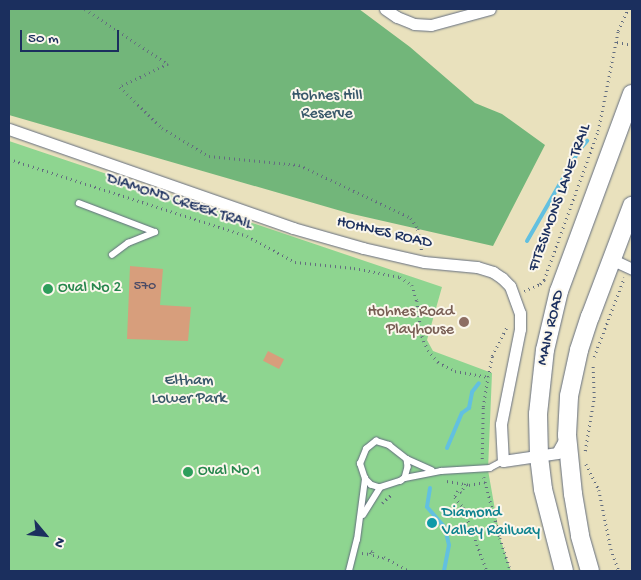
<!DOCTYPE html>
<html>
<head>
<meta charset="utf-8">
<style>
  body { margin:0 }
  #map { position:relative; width:641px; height:580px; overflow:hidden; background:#e9e1bd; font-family:"Gochi Hand",sans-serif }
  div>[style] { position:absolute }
  .green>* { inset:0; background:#8ed590 }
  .forest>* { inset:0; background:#72b67a }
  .stream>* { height:4px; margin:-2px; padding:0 2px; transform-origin:2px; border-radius:2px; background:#62c0e0 }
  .building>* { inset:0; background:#d79e7c; transform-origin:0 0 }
  .path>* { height:2.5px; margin-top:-1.25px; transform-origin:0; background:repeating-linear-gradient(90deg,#636d7f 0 1px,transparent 0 5px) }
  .roads { filter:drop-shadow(0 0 1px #636d7f) drop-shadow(0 0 1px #636d7f) }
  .lane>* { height:5.5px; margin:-2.75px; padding:0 2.75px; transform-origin:2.75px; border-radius:2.75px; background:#fff }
  .street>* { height:11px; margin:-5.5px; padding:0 5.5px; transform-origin:5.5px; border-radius:5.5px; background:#fff }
  .primary>* { height:18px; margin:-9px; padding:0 9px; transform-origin:9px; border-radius:9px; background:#fff }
  .dots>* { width:14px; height:14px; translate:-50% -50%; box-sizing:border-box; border:2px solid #fbf7ec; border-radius:50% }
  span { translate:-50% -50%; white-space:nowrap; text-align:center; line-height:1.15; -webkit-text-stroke:4px #fbf7ec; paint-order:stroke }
  .number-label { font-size:14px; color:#4a4b66 }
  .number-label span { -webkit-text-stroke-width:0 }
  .park-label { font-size:16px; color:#38586a }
  .street-label { font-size:16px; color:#1b2f5e }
  .leisure-label { font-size:16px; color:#27864d }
  .left { translate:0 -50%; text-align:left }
  .education-label { font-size:16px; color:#785e54 }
  .right { translate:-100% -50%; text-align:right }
  .culture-label { font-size:16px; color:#0d838f }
  .frame { position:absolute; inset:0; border:10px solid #1b2f5e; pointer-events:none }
  .north { position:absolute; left:20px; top:510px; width:50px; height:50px; -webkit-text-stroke:4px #fbf7ec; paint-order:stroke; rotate:118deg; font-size:14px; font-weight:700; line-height:20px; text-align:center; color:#1b2f5e }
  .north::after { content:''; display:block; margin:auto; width:18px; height:22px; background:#1b2f5e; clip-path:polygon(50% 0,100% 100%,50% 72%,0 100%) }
  .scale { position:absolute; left:20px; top:30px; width:99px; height:22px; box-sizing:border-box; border:2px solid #1b2f5e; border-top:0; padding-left:6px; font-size:15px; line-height:18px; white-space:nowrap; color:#1b2f5e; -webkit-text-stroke:4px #fbf7ec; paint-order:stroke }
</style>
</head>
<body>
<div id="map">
  <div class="green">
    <i style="clip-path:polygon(9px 141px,442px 287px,427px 340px,433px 351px,492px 373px,488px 470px,500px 538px,511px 571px,9px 571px)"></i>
  </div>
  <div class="forest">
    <i style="clip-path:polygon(9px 9px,359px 9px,410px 47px,475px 103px,502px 114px,545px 145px,493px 246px,348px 213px,9px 115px)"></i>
  </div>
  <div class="stream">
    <i style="left:527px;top:241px;width:106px;rotate:-60.1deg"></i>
    <i style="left:580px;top:149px;width:11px;rotate:-49deg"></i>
    <i style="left:447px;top:448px;width:38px;rotate:-67deg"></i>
    <i style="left:462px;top:413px;width:9px;rotate:-36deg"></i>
    <i style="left:469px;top:408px;width:16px;rotate:-79deg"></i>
    <i style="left:472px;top:392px;width:11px;rotate:-52deg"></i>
    <i style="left:430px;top:488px;width:19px;rotate:99deg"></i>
    <i style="left:427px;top:507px;width:28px;rotate:49deg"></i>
    <i style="left:445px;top:528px;width:17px;rotate:77deg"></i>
    <i style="left:449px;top:545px;width:26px;rotate:101deg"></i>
  </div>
  <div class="building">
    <i style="clip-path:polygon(130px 266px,163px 269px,160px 305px,191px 307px,188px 341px,127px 339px)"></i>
    <i style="left:268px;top:351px;width:18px;height:11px;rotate:27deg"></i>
  </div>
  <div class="path">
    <i style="left:85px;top:9px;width:100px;rotate:33.5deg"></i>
    <i style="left:168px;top:64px;width:53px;rotate:154.4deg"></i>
    <i style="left:120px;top:87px;width:59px;rotate:44.3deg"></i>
    <i style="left:162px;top:128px;width:55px;rotate:30.8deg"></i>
    <i style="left:209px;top:156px;width:90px;rotate:5.7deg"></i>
    <i style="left:299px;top:165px;width:124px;rotate:25.3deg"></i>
    <i style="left:411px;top:218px;width:13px;rotate:58deg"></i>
    <i style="left:418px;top:229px;width:22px;rotate:80deg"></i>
    <i style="left:617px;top:42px;width:15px;rotate:11deg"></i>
    <i style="left:9px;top:159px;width:250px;rotate:17.9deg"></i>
    <i style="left:247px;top:236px;width:55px;rotate:28.4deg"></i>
    <i style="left:295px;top:262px;width:59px;rotate:5.8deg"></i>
    <i style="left:354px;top:268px;width:47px;rotate:11.1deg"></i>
    <i style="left:400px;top:277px;width:14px;rotate:34deg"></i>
    <i style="left:412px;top:285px;width:17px;rotate:73deg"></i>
    <i style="left:417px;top:301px;width:35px;rotate:82deg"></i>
    <i style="left:422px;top:336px;width:15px;rotate:67deg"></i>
    <i style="left:428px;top:350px;width:16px;rotate:50deg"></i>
    <i style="left:438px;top:362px;width:19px;rotate:28deg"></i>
    <i style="left:455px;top:371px;width:34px;rotate:10deg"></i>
    <i style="left:524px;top:291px;width:17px;rotate:-24deg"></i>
    <i style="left:540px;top:284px;width:6px;rotate:-45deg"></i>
    <i style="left:544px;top:280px;width:158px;rotate:-70.1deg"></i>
    <i style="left:598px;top:131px;width:102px;rotate:-78.7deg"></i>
    <i style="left:618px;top:31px;width:24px;rotate:-66deg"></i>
    <i style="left:594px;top:357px;width:85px;rotate:-69.2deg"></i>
    <i style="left:585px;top:451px;width:54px;rotate:-80.4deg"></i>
    <i style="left:594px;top:398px;width:35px;rotate:-92deg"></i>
    <i style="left:482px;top:459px;width:52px;rotate:-88.9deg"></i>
    <i style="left:483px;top:407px;width:30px;rotate:-81deg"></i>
    <i style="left:488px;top:377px;width:21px;rotate:-79deg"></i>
    <i style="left:492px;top:356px;width:34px;rotate:-63deg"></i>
    <i style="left:586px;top:464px;width:29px;rotate:63deg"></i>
    <i style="left:599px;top:490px;width:60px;rotate:78.5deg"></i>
    <i style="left:611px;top:549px;width:23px;rotate:70deg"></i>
    <i style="left:484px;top:477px;width:63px;rotate:75.3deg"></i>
    <i style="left:500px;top:538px;width:35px;rotate:72deg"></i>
    <i style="left:447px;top:481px;width:22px;rotate:10deg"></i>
    <i style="left:469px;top:485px;width:16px;rotate:-11deg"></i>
    <i style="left:466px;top:484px;width:10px;rotate:119deg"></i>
    <i style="left:461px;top:493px;width:4px;rotate:-146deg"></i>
    <i style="left:458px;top:491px;width:7px;rotate:117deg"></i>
    <i style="left:455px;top:497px;width:13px;rotate:51deg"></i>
    <i style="left:463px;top:507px;width:68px;rotate:69.4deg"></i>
    <i style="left:382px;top:503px;width:12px;rotate:-42deg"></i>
    <i style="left:362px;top:553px;width:8px;rotate:7deg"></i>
    <i style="left:370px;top:554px;width:3px;rotate:-72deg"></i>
    <i style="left:371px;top:551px;width:2px;rotate:27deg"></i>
    <i style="left:373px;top:552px;width:3px;rotate:90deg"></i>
    <i style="left:373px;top:555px;width:9px;rotate:18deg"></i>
    <i style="left:382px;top:558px;width:2px;rotate:-27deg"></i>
    <i style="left:384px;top:557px;width:29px;rotate:29deg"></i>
  </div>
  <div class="roads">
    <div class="lane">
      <i style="left:79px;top:203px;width:81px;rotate:20.9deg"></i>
      <i style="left:112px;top:255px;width:20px;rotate:-37deg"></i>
      <i style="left:128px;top:243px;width:29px;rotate:-22deg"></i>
      <i style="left:376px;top:441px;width:14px;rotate:17deg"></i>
      <i style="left:389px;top:445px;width:23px;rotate:38deg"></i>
      <i style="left:407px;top:459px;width:8px;rotate:83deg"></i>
      <i style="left:408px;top:467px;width:11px;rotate:105deg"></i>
      <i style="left:405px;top:478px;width:5px;rotate:143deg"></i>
      <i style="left:401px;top:481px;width:22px;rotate:162deg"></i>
      <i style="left:380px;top:488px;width:9px;rotate:-162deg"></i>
      <i style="left:371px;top:485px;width:8px;rotate:-135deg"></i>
      <i style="left:365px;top:479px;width:16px;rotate:-108deg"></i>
      <i style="left:360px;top:464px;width:16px;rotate:-68deg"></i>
      <i style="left:366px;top:449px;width:13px;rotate:-39deg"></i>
      <i style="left:407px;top:459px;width:27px;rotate:24deg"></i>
      <i style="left:405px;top:478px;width:37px;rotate:-11deg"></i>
      <i style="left:441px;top:471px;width:49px;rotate:-3.5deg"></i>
      <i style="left:490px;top:468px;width:15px;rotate:-28deg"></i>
      <i style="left:363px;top:515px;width:32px;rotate:-58deg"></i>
      <i style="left:349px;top:571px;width:32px;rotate:-76deg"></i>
      <i style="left:357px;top:540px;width:62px;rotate:-82.5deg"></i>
    </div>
    <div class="street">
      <i style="left:385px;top:9px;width:14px;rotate:34deg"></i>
      <i style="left:397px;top:17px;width:18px;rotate:22deg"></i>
      <i style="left:414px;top:24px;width:17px;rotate:3deg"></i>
      <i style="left:431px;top:25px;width:61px;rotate:-15.2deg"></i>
      <i style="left:9px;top:129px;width:301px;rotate:19.2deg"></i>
      <i style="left:293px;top:228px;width:73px;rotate:15.9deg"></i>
      <i style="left:363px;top:248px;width:63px;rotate:12.9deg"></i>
      <i style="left:424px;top:262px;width:53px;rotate:5.4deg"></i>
      <i style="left:477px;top:267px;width:17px;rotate:17deg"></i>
      <i style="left:493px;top:272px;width:11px;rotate:34deg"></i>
      <i style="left:502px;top:278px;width:11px;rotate:45deg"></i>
      <i style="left:510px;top:286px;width:29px;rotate:70deg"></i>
      <i style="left:520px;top:313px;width:16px;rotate:90deg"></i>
      <i style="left:520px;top:329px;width:97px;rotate:101.3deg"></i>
      <i style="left:501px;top:424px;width:37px;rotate:87deg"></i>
      <i style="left:503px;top:461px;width:55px;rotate:-8.4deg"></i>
      <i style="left:557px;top:453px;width:21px;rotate:-61deg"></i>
      <i style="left:613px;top:260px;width:21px;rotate:25deg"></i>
    </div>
    <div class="primary">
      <i style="left:564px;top:571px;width:85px;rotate:-104.4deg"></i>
      <i style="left:543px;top:489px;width:33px;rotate:-97deg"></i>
      <i style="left:539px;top:456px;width:42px;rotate:-91.4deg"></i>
      <i style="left:538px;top:414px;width:64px;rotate:-83.8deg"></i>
      <i style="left:545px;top:350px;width:61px;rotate:-76.7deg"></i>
      <i style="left:559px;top:291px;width:210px;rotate:-69.7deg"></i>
      <i style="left:590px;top:571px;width:37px;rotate:-106deg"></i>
      <i style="left:580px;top:535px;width:42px;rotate:-99.7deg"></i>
      <i style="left:573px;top:494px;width:59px;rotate:-95.8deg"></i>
      <i style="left:567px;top:435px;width:39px;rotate:-87deg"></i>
      <i style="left:569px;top:396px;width:47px;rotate:-77.7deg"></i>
      <i style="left:579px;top:350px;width:35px;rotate:-72deg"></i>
      <i style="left:590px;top:317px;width:119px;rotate:-69.3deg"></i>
    </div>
  </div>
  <div class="dots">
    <i style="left:48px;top:289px;background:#2e9e5b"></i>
    <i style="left:464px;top:322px;background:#8d6e63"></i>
    <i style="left:188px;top:472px;background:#2e9e5b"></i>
    <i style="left:432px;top:523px;background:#0f9aa8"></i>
  </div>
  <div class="number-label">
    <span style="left:145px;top:287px">570</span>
  </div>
  <div class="park-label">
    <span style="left:327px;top:106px">Hohnes Hill<br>Reserve</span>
    <span style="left:189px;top:391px">Eltham<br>Lower Park</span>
  </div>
  <div class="street-label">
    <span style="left:561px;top:198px;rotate:-70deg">FITZSIMONS LANE TRAIL</span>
    <span style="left:179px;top:203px;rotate:18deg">DIAMOND CREEK TRAIL</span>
    <span style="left:384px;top:234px;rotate:13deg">HOHNES ROAD</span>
    <span style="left:552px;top:328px;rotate:-77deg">MAIN ROAD</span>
  </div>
  <div class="leisure-label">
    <span class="left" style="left:58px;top:289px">Oval No 2</span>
    <span class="left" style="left:198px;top:472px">Oval No 1</span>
  </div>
  <div class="education-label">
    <span class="right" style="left:454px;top:322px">Hohnes Road<br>Playhouse</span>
  </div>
  <div class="culture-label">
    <span class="left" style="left:442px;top:523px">Diamond<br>Valley Railway</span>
  </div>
  <div class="frame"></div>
  <div class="north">N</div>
  <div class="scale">50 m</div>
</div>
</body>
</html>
